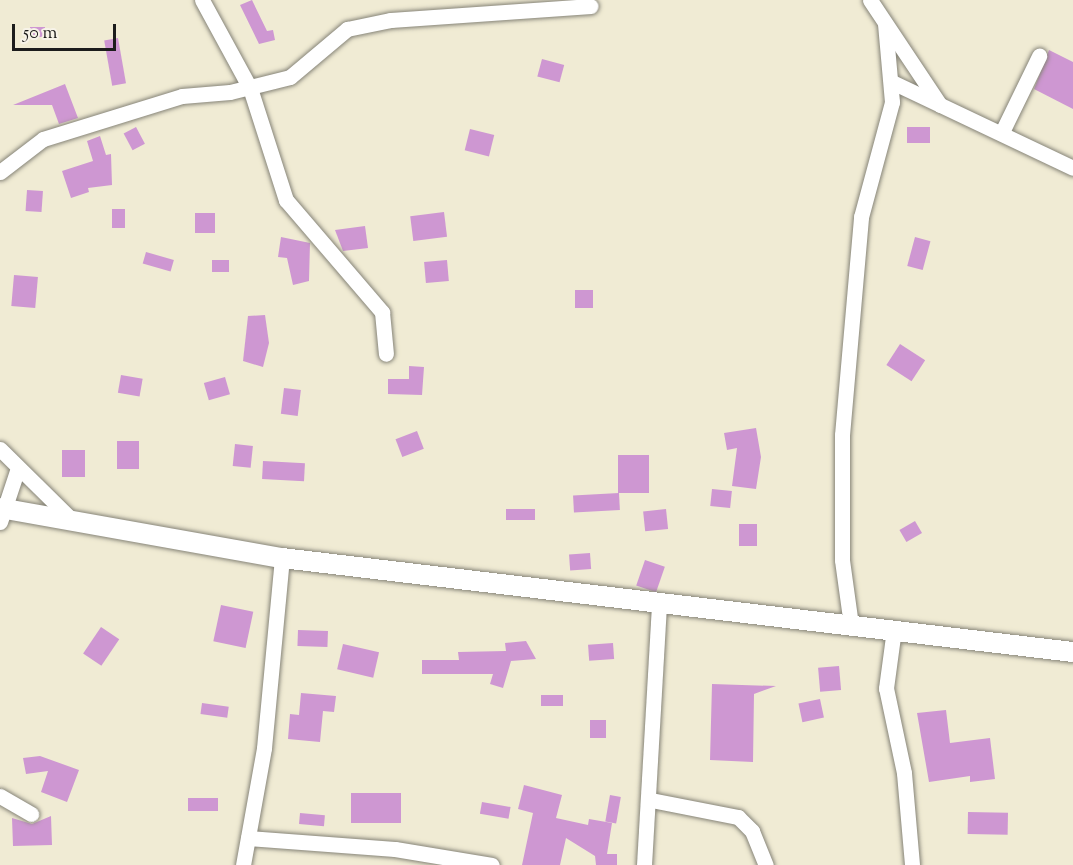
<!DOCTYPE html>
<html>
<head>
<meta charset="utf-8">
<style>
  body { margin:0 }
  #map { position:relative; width:1073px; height:865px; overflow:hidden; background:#f0ebd4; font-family:"Sorts Mill Goudy",serif }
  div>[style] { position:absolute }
  .building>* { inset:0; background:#ce97d2; transform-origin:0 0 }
  .roads { filter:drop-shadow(0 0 2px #868478) drop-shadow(0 0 2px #868478) }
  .minor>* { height:15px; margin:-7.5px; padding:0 7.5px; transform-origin:7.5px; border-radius:7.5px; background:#fff }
  .tertiary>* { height:20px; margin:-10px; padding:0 10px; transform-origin:10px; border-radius:10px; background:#fff }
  span { translate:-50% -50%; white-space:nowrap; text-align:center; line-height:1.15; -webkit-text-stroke:5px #f7f3e8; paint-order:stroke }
  .scale { position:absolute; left:12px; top:24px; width:104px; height:27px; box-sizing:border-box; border:3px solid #1c1c1c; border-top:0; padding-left:8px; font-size:18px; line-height:21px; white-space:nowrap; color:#1c1c1c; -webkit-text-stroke:4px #f7f3e8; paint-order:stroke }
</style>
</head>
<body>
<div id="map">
  <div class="building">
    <i style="clip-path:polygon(252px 0,267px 31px,273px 30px,275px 40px,259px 44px,240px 5px)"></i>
    <i style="left:30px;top:27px;width:15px;height:10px"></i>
    <i style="left:118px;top:38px;width:46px;height:14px;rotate:80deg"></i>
    <i style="clip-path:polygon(1049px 50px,1073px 62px,1073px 109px,1034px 89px)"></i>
    <i style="left:542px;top:59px;width:23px;height:18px;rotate:15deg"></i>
    <i style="clip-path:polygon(65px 84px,78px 118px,59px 124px,52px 105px,13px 105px)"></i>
    <i style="left:136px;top:127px;width:19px;height:14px;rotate:62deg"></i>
    <i style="left:907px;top:127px;width:23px;height:16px"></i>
    <i style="left:470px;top:129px;width:25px;height:22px;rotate:14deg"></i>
    <i style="clip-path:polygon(100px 136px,106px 155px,111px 154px,112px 185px,88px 188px,89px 192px,71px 198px,62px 171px,93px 161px,87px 141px)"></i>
    <i style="left:27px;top:190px;width:16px;height:21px;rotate:4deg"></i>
    <i style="left:112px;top:209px;width:13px;height:19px"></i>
    <i style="left:444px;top:212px;width:25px;height:34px;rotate:83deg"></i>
    <i style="left:195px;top:213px;width:20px;height:20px"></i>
    <i style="clip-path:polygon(365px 226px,368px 248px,343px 251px,335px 230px)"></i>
    <i style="clip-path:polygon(281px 237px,310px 243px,309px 281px,293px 285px,287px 258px,278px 257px)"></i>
    <i style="left:915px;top:237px;width:16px;height:30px;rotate:15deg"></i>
    <i style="left:146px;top:252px;width:29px;height:12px;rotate:16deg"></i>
    <i style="left:212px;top:260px;width:17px;height:12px"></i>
    <i style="left:447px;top:260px;width:21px;height:23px;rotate:85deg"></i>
    <i style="left:14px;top:275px;width:24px;height:31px;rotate:5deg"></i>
    <i style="left:575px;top:290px;width:18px;height:18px"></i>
    <i style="clip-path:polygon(265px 315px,269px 343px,263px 367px,243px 361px,248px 316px)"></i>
    <i style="left:900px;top:344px;width:30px;height:25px;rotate:33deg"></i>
    <i style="clip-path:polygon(409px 366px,424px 367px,422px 395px,388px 394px,388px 379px,409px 379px)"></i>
    <i style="left:121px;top:375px;width:22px;height:18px;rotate:10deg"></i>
    <i style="left:225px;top:377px;width:18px;height:22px;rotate:74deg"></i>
    <i style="left:284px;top:388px;width:17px;height:26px;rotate:7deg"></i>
    <i style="clip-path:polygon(756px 428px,761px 457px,756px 489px,732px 486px,737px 448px,727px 450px,724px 433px)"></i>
    <i style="left:417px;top:431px;width:19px;height:23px;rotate:69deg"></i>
    <i style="left:117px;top:441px;width:22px;height:28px"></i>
    <i style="left:235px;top:444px;width:18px;height:22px;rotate:6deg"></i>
    <i style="left:62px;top:450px;width:23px;height:27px"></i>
    <i style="left:618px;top:455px;width:31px;height:38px"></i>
    <i style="left:263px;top:461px;width:42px;height:18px;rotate:3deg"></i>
    <i style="left:712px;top:489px;width:20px;height:17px;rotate:6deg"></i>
    <i style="left:619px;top:493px;width:17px;height:46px;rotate:87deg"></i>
    <i style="left:506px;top:509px;width:29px;height:11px"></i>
    <i style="left:666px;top:509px;width:20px;height:23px;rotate:84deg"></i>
    <i style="left:915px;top:521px;width:14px;height:18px;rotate:60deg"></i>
    <i style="left:739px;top:524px;width:18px;height:22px"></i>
    <i style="left:590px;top:553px;width:16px;height:21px;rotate:86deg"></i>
    <i style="left:645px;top:560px;width:21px;height:27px;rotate:19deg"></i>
    <i style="left:221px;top:605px;width:33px;height:37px;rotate:12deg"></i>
    <i style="left:101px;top:627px;width:22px;height:32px;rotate:34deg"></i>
    <i style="left:298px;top:630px;width:30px;height:16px;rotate:2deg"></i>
    <i style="clip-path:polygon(526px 641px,536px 659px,511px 661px,503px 688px,490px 684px,493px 674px,422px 674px,422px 660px,459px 660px,458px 652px,506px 651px,505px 643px)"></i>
    <i style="left:613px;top:643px;width:16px;height:25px;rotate:86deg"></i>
    <i style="left:343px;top:644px;width:37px;height:26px;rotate:13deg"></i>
    <i style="left:839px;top:666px;width:24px;height:21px;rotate:85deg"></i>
    <i style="clip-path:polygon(712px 684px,776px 686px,754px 694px,753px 762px,710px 760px)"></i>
    <i style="clip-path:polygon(301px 693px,336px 696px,334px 712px,323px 711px,320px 742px,288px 739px,290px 714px,299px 715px)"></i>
    <i style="left:541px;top:695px;width:22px;height:11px"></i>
    <i style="left:820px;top:699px;width:19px;height:22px;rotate:78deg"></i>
    <i style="left:202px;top:703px;width:27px;height:11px;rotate:8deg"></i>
    <i style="clip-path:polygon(946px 710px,950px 743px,990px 738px,995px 779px,970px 782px,970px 776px,929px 782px,917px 713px)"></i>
    <i style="left:590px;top:720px;width:16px;height:18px"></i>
    <i style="clip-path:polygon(40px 756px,79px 770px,67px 802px,41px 792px,48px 771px,26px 774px,23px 758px)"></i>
    <i style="clip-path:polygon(524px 785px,562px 795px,556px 818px,588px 825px,589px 819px,612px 823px,607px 854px,617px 854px,617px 865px,596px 865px,595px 856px,566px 838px,560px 865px,522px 865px,533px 813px,518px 809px)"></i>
    <i style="left:351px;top:793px;width:50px;height:30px"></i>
    <i style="left:610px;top:795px;width:11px;height:27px;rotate:10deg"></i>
    <i style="left:188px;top:798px;width:30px;height:13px"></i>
    <i style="left:482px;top:802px;width:29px;height:12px;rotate:10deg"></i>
    <i style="left:968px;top:812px;width:40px;height:22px;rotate:1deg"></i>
    <i style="left:300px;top:813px;width:25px;height:11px;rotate:5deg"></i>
    <i style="clip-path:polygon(51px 816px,52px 845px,13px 846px,12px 818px,32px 824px)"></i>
  </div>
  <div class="roads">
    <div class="minor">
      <i style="left:202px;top:0;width:100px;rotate:61.4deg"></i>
      <i style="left:250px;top:88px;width:118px;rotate:72.2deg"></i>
      <i style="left:286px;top:200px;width:148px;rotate:49.4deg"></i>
      <i style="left:382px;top:312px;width:42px;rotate:84.6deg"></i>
      <i style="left:870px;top:0;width:126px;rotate:56.3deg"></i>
      <i style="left:892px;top:82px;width:200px;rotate:25.4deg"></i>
      <i style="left:1002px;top:132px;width:85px;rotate:-64deg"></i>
      <i style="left:0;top:172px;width:54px;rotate:-37.5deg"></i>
      <i style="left:43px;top:139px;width:145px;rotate:-17.2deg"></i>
      <i style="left:182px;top:96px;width:48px;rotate:-4.8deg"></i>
      <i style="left:230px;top:92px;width:62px;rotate:-14deg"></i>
      <i style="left:290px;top:77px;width:75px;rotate:-40.1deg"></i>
      <i style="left:347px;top:29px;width:45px;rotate:-11.6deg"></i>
      <i style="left:391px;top:20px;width:200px;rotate:-4deg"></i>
      <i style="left:0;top:449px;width:100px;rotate:44.6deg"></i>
      <i style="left:0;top:522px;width:57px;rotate:-71.6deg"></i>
      <i style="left:851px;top:625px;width:66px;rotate:-97.9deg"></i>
      <i style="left:842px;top:560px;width:125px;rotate:-90deg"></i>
      <i style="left:842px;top:435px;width:219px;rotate:-85deg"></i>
      <i style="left:861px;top:217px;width:119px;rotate:-74.9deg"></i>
      <i style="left:892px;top:102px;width:79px;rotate:-95.1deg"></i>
      <i style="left:894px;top:629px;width:60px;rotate:97.7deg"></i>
      <i style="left:886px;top:688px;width:87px;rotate:78deg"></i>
      <i style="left:904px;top:773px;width:92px;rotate:85deg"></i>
      <i style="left:0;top:796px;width:36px;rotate:30deg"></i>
      <i style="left:651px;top:800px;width:89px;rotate:11.1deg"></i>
      <i style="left:738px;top:817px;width:20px;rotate:45deg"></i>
      <i style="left:752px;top:831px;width:37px;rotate:68deg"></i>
      <i style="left:248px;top:838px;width:147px;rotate:4.3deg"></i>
      <i style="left:395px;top:849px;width:98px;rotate:9.4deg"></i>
      <i style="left:243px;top:865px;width:119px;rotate:-79.8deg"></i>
      <i style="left:264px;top:748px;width:191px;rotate:-84.6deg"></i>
      <i style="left:644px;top:865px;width:262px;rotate:-86.7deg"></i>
    </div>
    <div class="tertiary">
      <i style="left:0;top:508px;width:286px;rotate:10.1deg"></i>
      <i style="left:282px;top:558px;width:797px;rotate:6.78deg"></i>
    </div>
  </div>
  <div class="scale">50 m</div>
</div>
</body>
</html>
